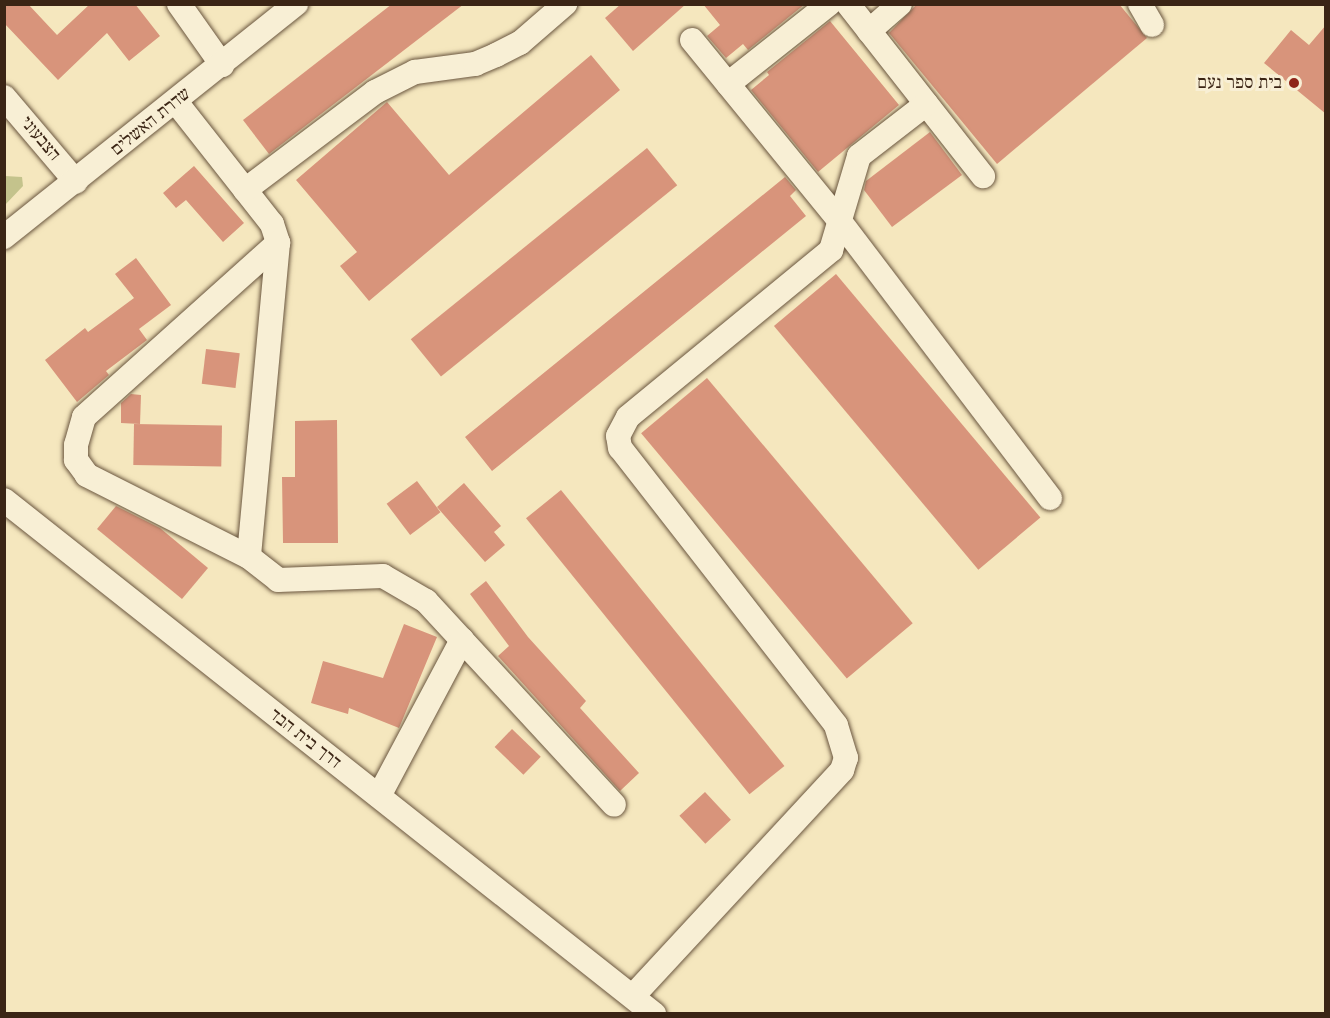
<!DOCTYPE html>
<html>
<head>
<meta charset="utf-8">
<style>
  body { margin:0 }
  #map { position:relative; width:1330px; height:1018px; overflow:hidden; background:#f5e7be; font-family:"Old Standard TT","Frank Ruhl Libre",serif }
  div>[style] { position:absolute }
  .green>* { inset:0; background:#c4c38c }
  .building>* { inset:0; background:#d8947b; transform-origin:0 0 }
  .roads { filter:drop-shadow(0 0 2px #6a563f) drop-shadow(0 0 2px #6a563f) }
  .minor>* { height:24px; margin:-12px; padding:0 12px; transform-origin:12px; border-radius:12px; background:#f8efd5 }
  .dots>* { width:16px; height:16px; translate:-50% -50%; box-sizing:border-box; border:3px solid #f8efd5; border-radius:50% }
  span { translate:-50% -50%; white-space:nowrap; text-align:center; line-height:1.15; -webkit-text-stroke:6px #f8efd5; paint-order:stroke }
  .poi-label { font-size:18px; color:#3b2515 }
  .right { translate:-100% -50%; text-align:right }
  .street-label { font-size:18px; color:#3b2515 }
  .frame { position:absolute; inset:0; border:6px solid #3b2515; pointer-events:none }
</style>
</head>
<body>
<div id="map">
  <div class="green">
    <i style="clip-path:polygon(5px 176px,22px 177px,23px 186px,5px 205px)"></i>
  </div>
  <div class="building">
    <i style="clip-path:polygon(4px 4px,28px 4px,57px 35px,90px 4px,135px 4px,160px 36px,129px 61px,107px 33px,58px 80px,4px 23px)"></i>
    <i style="clip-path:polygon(392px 4px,464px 4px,269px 154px,243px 120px)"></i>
    <i style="clip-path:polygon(621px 4px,686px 4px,633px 51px,605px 18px)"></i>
    <i style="clip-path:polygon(703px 4px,805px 4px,748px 50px,743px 44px,726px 58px,707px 36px,720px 25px)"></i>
    <i style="clip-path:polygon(917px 4px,1119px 4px,1147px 38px,997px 164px,889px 33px)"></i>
    <i style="clip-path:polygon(830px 21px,899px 105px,818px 172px,751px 90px,769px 75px,767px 72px)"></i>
    <i style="clip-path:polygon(1326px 25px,1326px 114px,1264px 63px,1291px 30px,1309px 45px)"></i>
    <i style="clip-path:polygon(591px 55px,620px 90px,369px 301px,340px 266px,357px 252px,296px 180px,387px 102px,449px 175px)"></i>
    <i style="clip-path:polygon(930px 132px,962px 175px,892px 227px,864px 190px,866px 181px)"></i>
    <i style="left:647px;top:148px;width:48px;height:304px;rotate:51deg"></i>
    <i style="clip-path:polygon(194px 166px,244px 223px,223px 242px,186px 200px,176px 208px,163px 193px)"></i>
    <i style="clip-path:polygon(785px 177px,796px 190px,790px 196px,806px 216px,492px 471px,465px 437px)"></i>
    <i style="clip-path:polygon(136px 258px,171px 305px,139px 329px,147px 340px,106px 371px,109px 375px,77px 402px,45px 360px,85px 328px,88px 332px,134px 298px,115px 274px)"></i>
    <i style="left:836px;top:274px;width:318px;height:81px;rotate:50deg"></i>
    <i style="left:206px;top:349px;width:34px;height:35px;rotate:7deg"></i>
    <i style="left:707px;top:378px;width:320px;height:86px;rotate:50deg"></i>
    <i style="clip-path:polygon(131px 394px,141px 395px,140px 424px,121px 423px,121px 403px)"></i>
    <i style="clip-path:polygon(337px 420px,338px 543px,283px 543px,282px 477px,295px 477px,295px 421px)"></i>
    <i style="left:134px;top:424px;width:88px;height:41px;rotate:1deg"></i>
    <i style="left:417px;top:481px;width:39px;height:38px;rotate:53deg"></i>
    <i style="clip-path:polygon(464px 483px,501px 526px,494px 532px,505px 545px,485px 562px,437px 507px)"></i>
    <i style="left:561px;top:490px;width:355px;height:45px;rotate:51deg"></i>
    <i style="clip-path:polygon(116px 506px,160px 528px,208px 568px,182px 599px,97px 529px)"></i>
    <i style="clip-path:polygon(486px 581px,528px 637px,586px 701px,580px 708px,639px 773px,620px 791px,498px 656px,509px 646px,470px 594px)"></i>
    <i style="clip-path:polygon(404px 624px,437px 637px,399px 728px,349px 708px,348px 714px,311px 703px,323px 661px,383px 678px)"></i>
    <i style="left:512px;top:729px;width:40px;height:25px;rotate:44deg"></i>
    <i style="left:705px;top:792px;width:38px;height:35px;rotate:47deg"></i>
  </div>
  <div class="roads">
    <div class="minor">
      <i style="left:179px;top:4px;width:75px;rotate:54.8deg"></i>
      <i style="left:848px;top:4px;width:219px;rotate:51.9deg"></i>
      <i style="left:1140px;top:4px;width:24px;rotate:60deg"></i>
      <i style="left:869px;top:31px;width:41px;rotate:-41.1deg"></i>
      <i style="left:692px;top:40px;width:232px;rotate:50.8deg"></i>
      <i style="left:839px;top:220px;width:349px;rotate:52.8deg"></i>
      <i style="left:728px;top:84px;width:129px;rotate:-38.4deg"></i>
      <i style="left:4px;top:97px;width:111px;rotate:49.7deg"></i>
      <i style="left:176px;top:102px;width:155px;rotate:51.8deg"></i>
      <i style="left:272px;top:224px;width:20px;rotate:72deg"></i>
      <i style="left:278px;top:243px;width:315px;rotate:95.3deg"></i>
      <i style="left:249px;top:557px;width:37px;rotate:38deg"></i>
      <i style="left:278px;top:580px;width:105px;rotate:-2.2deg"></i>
      <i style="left:383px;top:576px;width:50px;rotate:30.2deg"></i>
      <i style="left:426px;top:601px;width:277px;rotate:47.3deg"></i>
      <i style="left:245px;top:190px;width:163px;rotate:-37deg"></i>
      <i style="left:375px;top:92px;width:45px;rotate:-26.6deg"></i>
      <i style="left:415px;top:72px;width:61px;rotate:-7.6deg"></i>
      <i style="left:475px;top:64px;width:23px;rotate:-23deg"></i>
      <i style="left:496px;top:55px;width:27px;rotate:-27deg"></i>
      <i style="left:520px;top:43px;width:60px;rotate:-40.9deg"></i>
      <i style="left:4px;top:237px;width:374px;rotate:-38.6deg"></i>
      <i style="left:4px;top:500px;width:829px;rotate:38.34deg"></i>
      <i style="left:249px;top:557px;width:182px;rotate:-153.2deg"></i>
      <i style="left:87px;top:475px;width:19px;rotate:-126deg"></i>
      <i style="left:76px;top:460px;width:15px;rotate:-90deg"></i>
      <i style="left:76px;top:445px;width:29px;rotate:-74deg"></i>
      <i style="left:84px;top:417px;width:261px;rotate:-41.9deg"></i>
      <i style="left:379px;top:796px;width:177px;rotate:-62deg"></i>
      <i style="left:633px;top:996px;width:308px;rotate:-47.2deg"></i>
      <i style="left:842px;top:770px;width:13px;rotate:-72deg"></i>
      <i style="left:846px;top:758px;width:34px;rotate:-107deg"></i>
      <i style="left:836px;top:725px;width:351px;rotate:-127.9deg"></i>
      <i style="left:620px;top:448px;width:12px;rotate:-99deg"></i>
      <i style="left:618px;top:436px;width:21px;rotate:-62deg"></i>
      <i style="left:628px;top:417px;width:263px;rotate:-39.4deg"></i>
      <i style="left:831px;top:250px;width:98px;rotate:-73.4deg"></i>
      <i style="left:859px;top:156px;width:85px;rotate:-37.8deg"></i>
    </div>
  </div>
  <div class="dots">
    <i style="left:1294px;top:83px;background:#8f2418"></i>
  </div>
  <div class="poi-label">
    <span class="right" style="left:1282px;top:83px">בית ספר נעם</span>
  </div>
  <div class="street-label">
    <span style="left:151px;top:122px;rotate:-39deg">שדרת האשלים</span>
    <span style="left:40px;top:139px;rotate:50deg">הצבעוני</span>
    <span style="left:305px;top:739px;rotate:38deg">דרך בית הבד</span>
  </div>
  <div class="frame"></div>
</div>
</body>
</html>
